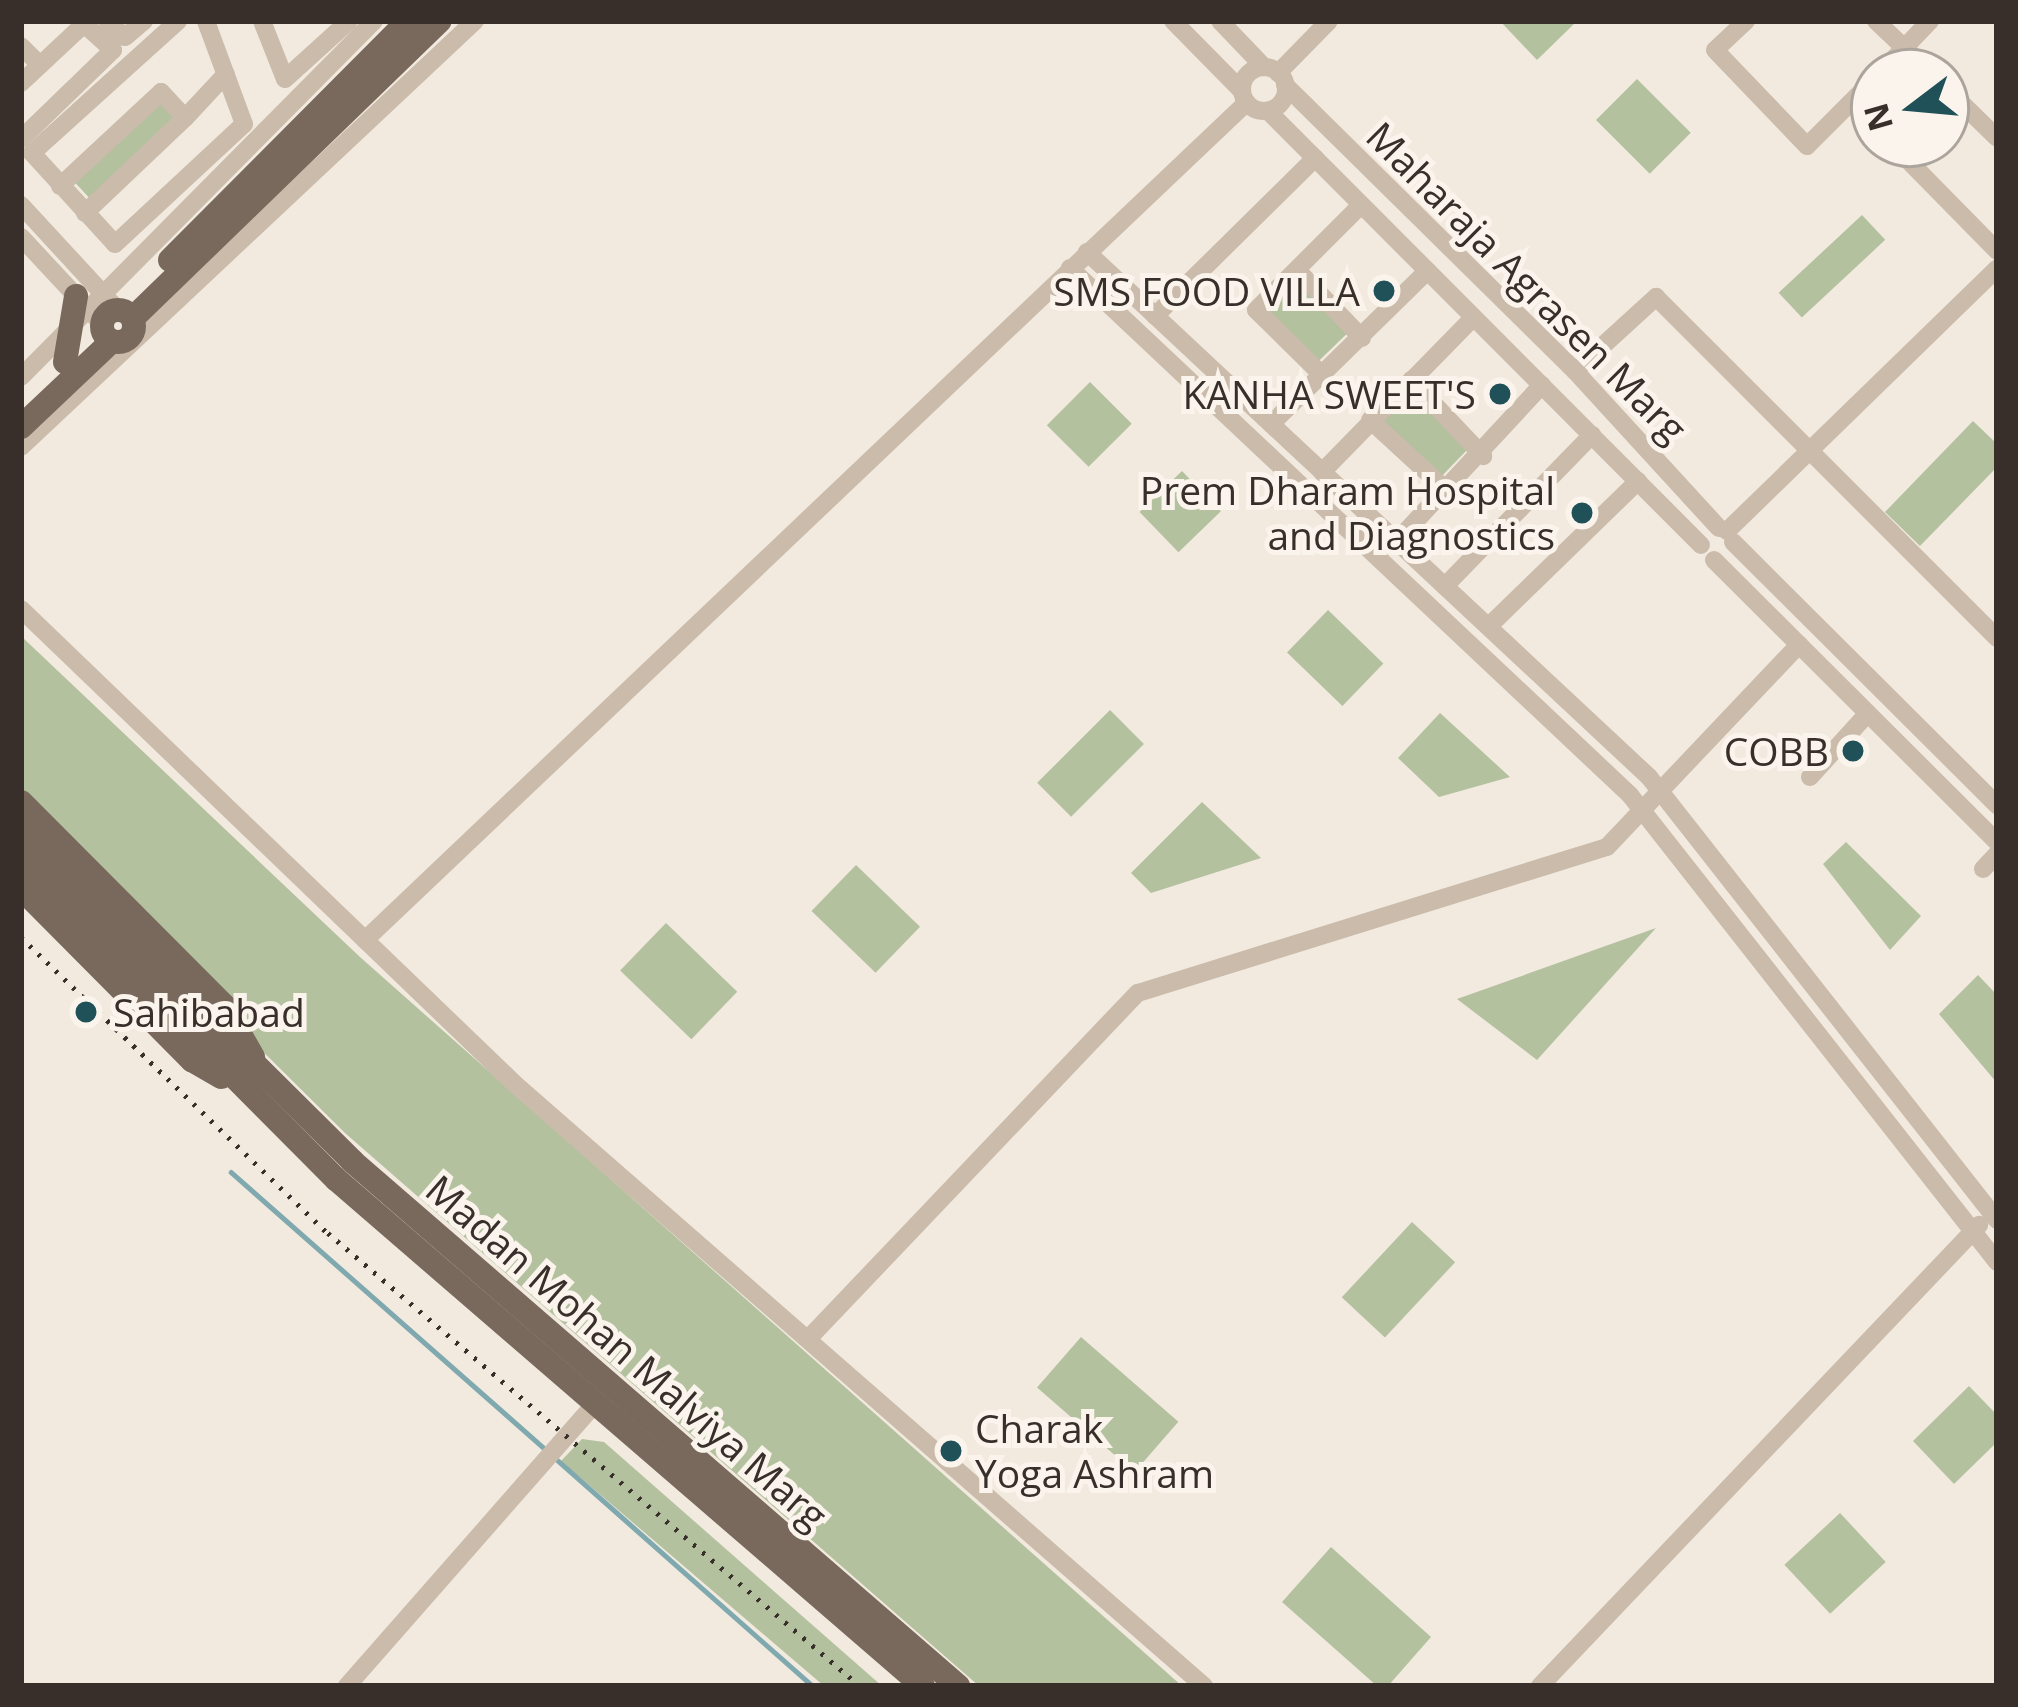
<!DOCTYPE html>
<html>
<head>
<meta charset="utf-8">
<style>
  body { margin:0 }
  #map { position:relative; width:2018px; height:1707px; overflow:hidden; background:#f2eadf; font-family:"Open Sans",sans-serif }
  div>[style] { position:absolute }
  .green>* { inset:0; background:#b3c19f; transform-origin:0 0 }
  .stream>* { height:4.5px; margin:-2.25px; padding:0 2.25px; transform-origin:2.25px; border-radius:2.25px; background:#7fa9ae }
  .minor>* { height:18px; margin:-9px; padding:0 9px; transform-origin:9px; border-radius:9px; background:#cabbab }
  .minor>.ring { margin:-9px; padding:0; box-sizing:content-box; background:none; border:18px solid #cabbab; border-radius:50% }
  .major>* { height:24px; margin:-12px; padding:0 12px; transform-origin:12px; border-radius:12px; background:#79685c }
  .major>.ring { margin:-12px; padding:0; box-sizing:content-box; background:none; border:24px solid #79685c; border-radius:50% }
  .rail>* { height:4.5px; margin-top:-2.25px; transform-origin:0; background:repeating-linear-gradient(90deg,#382f2a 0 3px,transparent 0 12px) }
  .dots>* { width:33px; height:33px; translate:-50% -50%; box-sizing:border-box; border:6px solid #faf4ec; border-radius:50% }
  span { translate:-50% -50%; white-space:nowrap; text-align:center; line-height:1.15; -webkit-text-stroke:10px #faf4ec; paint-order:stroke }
  .street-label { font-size:39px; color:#382f2a }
  .poi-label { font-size:39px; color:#382f2a }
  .right { translate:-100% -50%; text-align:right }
  .left { translate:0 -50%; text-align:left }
  .frame { position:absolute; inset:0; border:24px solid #382f2a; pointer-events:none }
  .north { position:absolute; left:1850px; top:48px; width:120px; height:120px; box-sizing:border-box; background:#faf4ec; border:3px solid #aca59e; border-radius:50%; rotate:254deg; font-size:33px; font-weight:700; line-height:48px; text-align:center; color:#382f2a }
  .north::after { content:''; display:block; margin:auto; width:42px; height:54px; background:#215158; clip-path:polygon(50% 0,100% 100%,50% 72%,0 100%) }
</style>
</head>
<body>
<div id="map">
  <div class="green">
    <i style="clip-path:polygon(1500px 21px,1574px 21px,1576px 22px,1537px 60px)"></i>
    <i style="left:1637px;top:79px;width:76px;height:58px;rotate:45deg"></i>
    <i style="left:157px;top:99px;width:26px;height:117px;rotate:47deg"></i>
    <i style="left:1862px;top:215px;width:34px;height:114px;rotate:47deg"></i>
    <i style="left:1301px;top:278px;width:72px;height:46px;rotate:46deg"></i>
    <i style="left:1090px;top:382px;width:59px;height:61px;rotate:45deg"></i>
    <i style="left:1407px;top:384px;width:89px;height:43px;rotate:44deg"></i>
    <i style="clip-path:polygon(1973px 421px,1997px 444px,1997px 467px,1920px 546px,1885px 512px)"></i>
    <i style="left:1182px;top:471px;width:56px;height:59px;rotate:46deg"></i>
    <i style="left:1328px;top:610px;width:77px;height:59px;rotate:44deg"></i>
    <i style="clip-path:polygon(21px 636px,360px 957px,1182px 1686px,979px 1686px,345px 1133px,21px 812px)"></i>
    <i style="left:1110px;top:710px;width:48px;height:103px;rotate:45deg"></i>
    <i style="clip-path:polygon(1440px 713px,1510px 777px,1439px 797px,1398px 758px)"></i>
    <i style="clip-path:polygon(1202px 802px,1261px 858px,1151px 893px,1131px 873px)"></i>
    <i style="clip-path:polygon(1846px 842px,1921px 916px,1890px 950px,1823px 864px)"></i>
    <i style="left:856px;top:865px;width:89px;height:64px;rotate:44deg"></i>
    <i style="left:666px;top:923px;width:99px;height:66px;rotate:44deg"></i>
    <i style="clip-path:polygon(1656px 928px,1537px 1060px,1457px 999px)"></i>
    <i style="clip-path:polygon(1978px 975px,1997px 995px,1997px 1083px,1939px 1014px)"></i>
    <i style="left:1412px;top:1222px;width:59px;height:103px;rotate:43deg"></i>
    <i style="left:1081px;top:1337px;width:129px;height:67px;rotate:41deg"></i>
    <i style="clip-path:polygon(1969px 1386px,1997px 1415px,1997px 1442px,1954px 1484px,1913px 1441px)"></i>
    <i style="clip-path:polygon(582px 1439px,604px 1442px,882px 1686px,824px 1686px,561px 1461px)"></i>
    <i style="left:1840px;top:1513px;width:67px;height:76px;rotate:47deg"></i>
    <i style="clip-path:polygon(1331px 1547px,1431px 1637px,1388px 1686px,1377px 1686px,1282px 1602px)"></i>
  </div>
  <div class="stream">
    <i style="left:231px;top:1172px;width:420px;rotate:41.4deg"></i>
    <i style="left:555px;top:1458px;width:344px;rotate:41.5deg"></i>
  </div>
  <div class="minor">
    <i style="left:107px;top:21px;width:24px;rotate:42deg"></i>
    <i style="left:125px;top:37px;width:25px;rotate:-40deg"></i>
    <i style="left:178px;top:21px;width:197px;rotate:137.9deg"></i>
    <i style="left:32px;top:153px;width:123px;rotate:47.6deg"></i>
    <i style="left:115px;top:244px;width:176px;rotate:-42.9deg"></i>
    <i style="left:244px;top:124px;width:110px;rotate:-110.3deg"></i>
    <i style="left:262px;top:21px;width:62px;rotate:68.4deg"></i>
    <i style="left:285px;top:79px;width:86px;rotate:-42.2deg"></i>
    <i style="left:1173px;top:21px;width:97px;rotate:45.4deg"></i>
    <i style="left:1220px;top:21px;width:64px;rotate:46.3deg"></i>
    <i style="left:1746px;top:21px;width:42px;rotate:136.9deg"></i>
    <i style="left:1715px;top:50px;width:133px;rotate:46.2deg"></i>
    <i style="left:1807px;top:146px;width:95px;rotate:-45deg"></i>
    <i style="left:1876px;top:21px;width:74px;rotate:43.4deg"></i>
    <i style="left:21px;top:46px;width:27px;rotate:45deg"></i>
    <i class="ring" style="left:1242px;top:67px;width:26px;height:26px"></i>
    <i style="left:1881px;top:72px;width:71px;rotate:-46.1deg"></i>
    <i style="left:1278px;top:73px;width:73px;rotate:-45.6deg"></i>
    <i style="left:21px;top:83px;width:86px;rotate:-43.1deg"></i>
    <i style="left:84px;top:24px;width:39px;rotate:42deg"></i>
    <i style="left:113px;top:50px;width:128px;rotate:135.9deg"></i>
    <i style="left:1285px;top:85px;width:407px;rotate:44.6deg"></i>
    <i style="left:1575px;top:371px;width:213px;rotate:47.5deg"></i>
    <i style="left:1946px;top:88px;width:71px;rotate:44.4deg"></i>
    <i style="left:1851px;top:103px;width:33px;rotate:45deg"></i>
    <i style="left:1268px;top:111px;width:613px;rotate:45.07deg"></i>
    <i style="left:185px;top:118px;width:60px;rotate:-47deg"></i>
    <i style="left:1892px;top:144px;width:150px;rotate:45.5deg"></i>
    <i style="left:60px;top:186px;width:138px;rotate:-42.9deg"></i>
    <i style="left:161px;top:92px;width:35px;rotate:47deg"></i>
    <i style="left:185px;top:118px;width:138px;rotate:136.5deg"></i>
    <i style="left:21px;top:205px;width:143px;rotate:47.3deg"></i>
    <i style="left:21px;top:237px;width:119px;rotate:47deg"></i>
    <i style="left:1087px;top:252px;width:769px;rotate:43.05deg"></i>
    <i style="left:1649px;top:777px;width:563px;rotate:51.85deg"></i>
    <i style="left:1070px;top:268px;width:769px;rotate:43.26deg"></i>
    <i style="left:1630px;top:795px;width:594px;rotate:51.84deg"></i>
    <i style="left:1297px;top:270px;width:94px;rotate:46.3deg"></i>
    <i style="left:1155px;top:316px;width:225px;rotate:-44.6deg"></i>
    <i style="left:1575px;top:371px;width:110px;rotate:-42.4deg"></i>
    <i style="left:1656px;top:297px;width:482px;rotate:45deg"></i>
    <i style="left:1321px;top:374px;width:91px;rotate:-135.4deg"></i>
    <i style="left:1256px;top:310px;width:148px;rotate:-45deg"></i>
    <i style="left:21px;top:377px;width:501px;rotate:-45.24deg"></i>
    <i style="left:1411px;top:380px;width:105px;rotate:46.5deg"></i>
    <i style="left:1370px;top:420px;width:103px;rotate:42.6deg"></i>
    <i style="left:1271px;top:424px;width:219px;rotate:-44.4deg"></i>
    <i style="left:21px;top:447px;width:623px;rotate:-43.18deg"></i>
    <i style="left:1322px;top:472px;width:216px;rotate:-45.6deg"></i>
    <i style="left:1727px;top:531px;width:377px;rotate:-44.2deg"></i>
    <i style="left:1397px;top:541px;width:213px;rotate:-47.1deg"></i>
    <i style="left:1733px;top:542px;width:373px;rotate:44.9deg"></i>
    <i style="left:1714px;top:560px;width:400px;rotate:44.9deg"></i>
    <i style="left:1445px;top:586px;width:211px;rotate:-45.8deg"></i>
    <i style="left:21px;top:609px;width:687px;rotate:43.88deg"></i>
    <i style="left:516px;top:1085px;width:914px;rotate:41.14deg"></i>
    <i style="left:1489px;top:626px;width:208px;rotate:-44.2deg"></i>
    <i style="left:1810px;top:777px;width:86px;rotate:-47.8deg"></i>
    <i style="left:1983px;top:869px;width:21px;rotate:-47deg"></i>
    <i style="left:365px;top:940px;width:1215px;rotate:-43.53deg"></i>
    <i style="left:808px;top:1339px;width:478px;rotate:-46.4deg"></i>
    <i style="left:1138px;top:993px;width:491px;rotate:-17.3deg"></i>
    <i style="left:1607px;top:847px;width:279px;rotate:-46.5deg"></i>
    <i style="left:347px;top:1686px;width:376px;rotate:-48.7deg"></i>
    <i style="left:1540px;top:1686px;width:637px;rotate:-46.4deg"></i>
  </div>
  <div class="major">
    <i style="left:170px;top:260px;width:337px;rotate:-45.1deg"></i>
    <i class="ring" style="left:102px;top:310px;width:8px;height:8px"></i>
    <i style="left:133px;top:318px;width:427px;rotate:-44.1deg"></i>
    <i style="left:65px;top:362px;width:67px;rotate:-80.5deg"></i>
    <i style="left:21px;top:427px;width:125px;rotate:-43.4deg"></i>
    <i style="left:21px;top:802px;width:288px;rotate:45.1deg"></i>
    <i style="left:224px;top:1006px;width:59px;rotate:60.4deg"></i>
    <i style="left:21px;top:832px;width:467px;rotate:44.8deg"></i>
    <i style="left:352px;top:1161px;width:802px;rotate:40.9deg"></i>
    <i style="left:21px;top:862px;width:448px;rotate:45.2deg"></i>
    <i style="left:337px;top:1180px;width:774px;rotate:40.81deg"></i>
    <i style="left:21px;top:888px;width:243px;rotate:45.2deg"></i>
    <i style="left:192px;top:1060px;width:34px;rotate:30deg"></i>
  </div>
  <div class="rail">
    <i style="left:21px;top:937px;width:426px;rotate:44deg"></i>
    <i style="left:328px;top:1233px;width:699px;rotate:40.41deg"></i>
  </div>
  <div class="dots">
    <i style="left:1384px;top:291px;background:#215158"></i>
    <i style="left:1500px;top:394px;background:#215158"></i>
    <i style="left:1582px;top:513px;background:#215158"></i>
    <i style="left:1853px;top:751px;background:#215158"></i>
    <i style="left:86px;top:1012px;background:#215158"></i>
    <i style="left:951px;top:1451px;background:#215158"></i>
  </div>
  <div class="street-label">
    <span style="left:1527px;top:282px;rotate:45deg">Maharaja Agrasen Marg</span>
    <span style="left:627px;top:1352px;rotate:41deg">Madan Mohan Malviya Marg</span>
  </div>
  <div class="poi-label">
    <span class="right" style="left:1360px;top:291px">SMS FOOD VILLA</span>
    <span class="right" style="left:1476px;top:394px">KANHA SWEET'S</span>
    <span class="right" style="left:1555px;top:513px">Prem Dharam Hospital<br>and Diagnostics</span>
    <span class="right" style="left:1829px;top:751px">COBB</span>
    <span class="left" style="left:113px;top:1012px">Sahibabad</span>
    <span class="left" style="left:975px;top:1451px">Charak<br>Yoga Ashram</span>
  </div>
  <div class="frame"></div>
  <div class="north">N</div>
</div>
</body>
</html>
